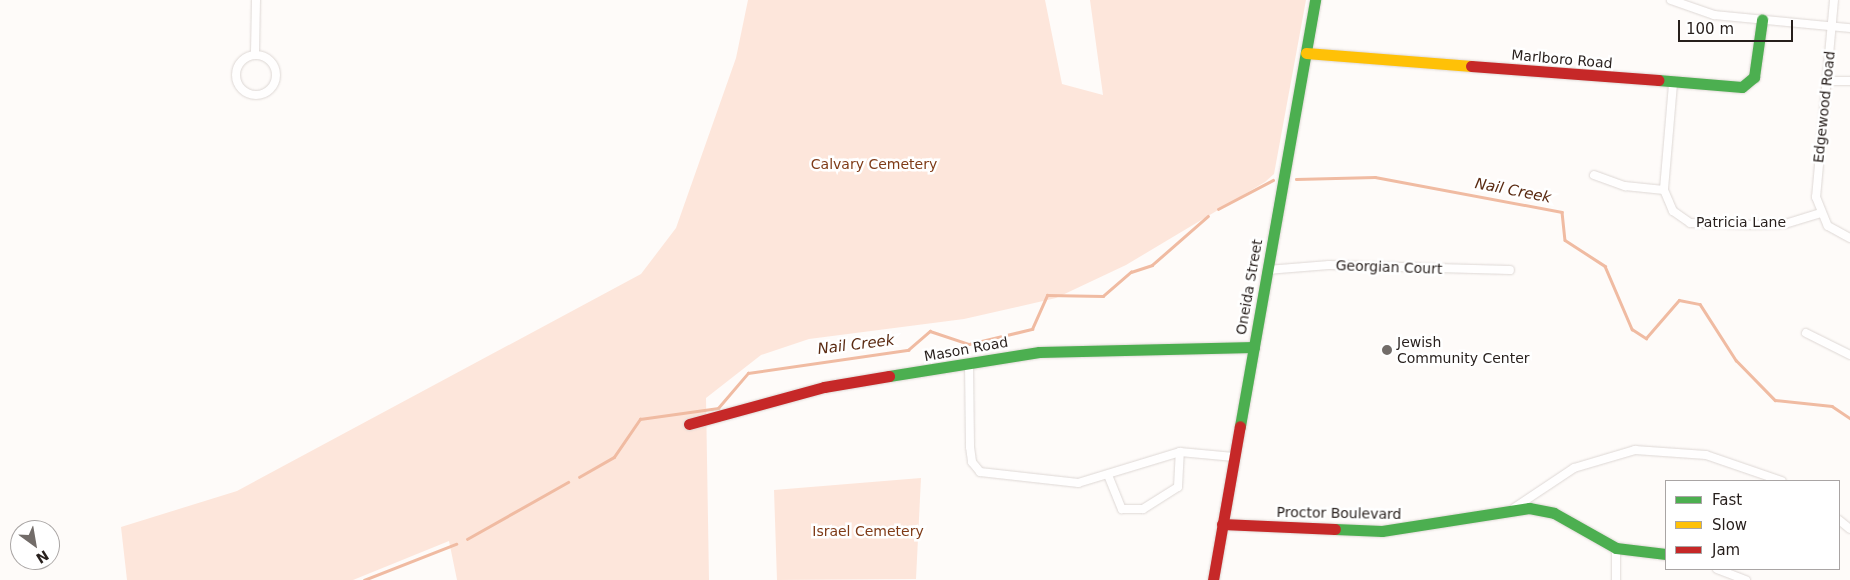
<!DOCTYPE html>
<html>
<head>
<meta charset="utf-8">
<style>
  body { margin:0 }
  #map { position:relative; width:1850px; height:580px; overflow:hidden; background:#fefbf9; font-family:"DejaVu Sans",sans-serif }
  div>[style] { position:absolute }
  .green>* { inset:0; background:#fde6db }
  .stream>* { height:2.5px; margin:-1.25px; padding:0 1.25px; transform-origin:1.25px; border-radius:1.25px; background:#f0bba2 }
  .roads { filter:drop-shadow(0 0 1px #ded8d5) drop-shadow(0 0 1px #ded8d5) }
  .street>* { height:8px; margin:-4px; padding:0 4px; transform-origin:4px; border-radius:4px; background:#fffefe }
  .street>.ring { margin:-4px; padding:0; box-sizing:content-box; background:none; border:8px solid #fffefe; border-radius:50% }
  .fast>* { height:11px; margin:-5.5px; padding:0 5.5px; transform-origin:5.5px; border-radius:5.5px; background:#4caf50 }
  .slow>* { height:11px; margin:-5.5px; padding:0 5.5px; transform-origin:5.5px; border-radius:5.5px; background:#ffc107 }
  .jam>* { height:11px; margin:-5.5px; padding:0 5.5px; transform-origin:5.5px; border-radius:5.5px; background:#c62828 }
  .dots>* { width:14px; height:14px; translate:-50% -50%; box-sizing:border-box; border:2px solid #fff; border-radius:50% }
  span { translate:-50% -50%; white-space:nowrap; text-align:center; line-height:1.15; -webkit-text-stroke:5px #fff; paint-order:stroke }
  .street-label { font-size:14px; color:#271f1c }
  .park-label { font-size:14px; color:#7f3b17 }
  .poi-label { font-size:14px; color:#271f1c }
  .left { translate:0 -50%; text-align:left }
  .water-label { font-size:15px; color:#5a2a11; font-style:italic }
  .legend { position:absolute; left:1665px; top:480px; width:175px; height:90px; box-sizing:border-box; background:#fff; border:1px solid #a9a5a4; margin:0; padding:6px 9px; list-style:none; font-size:15px; color:#271f1c }
  .legend li { display:flex; align-items:center; gap:10px; height:25px }
  .legend b { width:25px; border:1px solid #a9a5a4 }
  .north { position:absolute; left:10px; top:520px; width:50px; height:50px; box-sizing:border-box; background:#fff; border:1px solid #a9a5a4; border-radius:50%; rotate:148deg; font-size:14px; font-weight:700; line-height:20px; text-align:center; color:#271f1c }
  .north::after { content:''; display:block; margin:auto; width:18px; height:22px; background:#726c69; clip-path:polygon(50% 0,100% 100%,50% 72%,0 100%) }
  .scale { position:absolute; left:1678px; top:20px; width:115px; height:22px; box-sizing:border-box; border:2px solid #271f1c; border-top:0; padding-left:6px; font-size:15px; line-height:18px; white-space:nowrap; color:#271f1c; -webkit-text-stroke:4px #fff; paint-order:stroke }
</style>
</head>
<body>
<div id="map">
  <div class="green">
    <i style="clip-path:polygon(748px 0,1045px 0,1062px 84px,1103px 95px,1090px 0,1306px 0,1274px 174px,1265px 182px,1126px 265px,1056px 298px,964px 319px,809px 339px,761px 355px,706px 398px,709px 580px,457px 580px,449px 541px,353px 580px,127px 580px,121px 527px,237px 491px,641px 274px,676px 228px,736px 58px)"></i>
    <i style="clip-path:polygon(921px 478px,916px 579px,777px 580px,774px 490px)"></i>
  </div>
  <div class="stream">
    <i style="left:1296px;top:179px;width:79px;rotate:-1.5deg"></i>
    <i style="left:1375px;top:177px;width:190px;rotate:10.6deg"></i>
    <i style="left:1562px;top:212px;width:28px;rotate:84deg"></i>
    <i style="left:1565px;top:240px;width:48px;rotate:33deg"></i>
    <i style="left:1605px;top:266px;width:69px;rotate:66.8deg"></i>
    <i style="left:1632px;top:329px;width:17px;rotate:33deg"></i>
    <i style="left:1646px;top:338px;width:50px;rotate:-49deg"></i>
    <i style="left:1679px;top:300px;width:21px;rotate:11deg"></i>
    <i style="left:1700px;top:304px;width:67px;rotate:57.3deg"></i>
    <i style="left:1736px;top:360px;width:56px;rotate:45.7deg"></i>
    <i style="left:1775px;top:400px;width:57px;rotate:6deg"></i>
    <i style="left:1832px;top:406px;width:22px;rotate:34deg"></i>
    <i style="left:1218px;top:209px;width:62px;rotate:-27.8deg"></i>
    <i style="left:579px;top:477px;width:40px;rotate:-29.7deg"></i>
    <i style="left:614px;top:457px;width:46px;rotate:-55.6deg"></i>
    <i style="left:640px;top:419px;width:79px;rotate:-8deg"></i>
    <i style="left:718px;top:408px;width:46px;rotate:-49.4deg"></i>
    <i style="left:748px;top:373px;width:162px;rotate:-8.2deg"></i>
    <i style="left:908px;top:350px;width:29px;rotate:-41deg"></i>
    <i style="left:930px;top:331px;width:41px;rotate:18.4deg"></i>
    <i style="left:969px;top:344px;width:65px;rotate:-13.4deg"></i>
    <i style="left:1032px;top:329px;width:37px;rotate:-66deg"></i>
    <i style="left:1047px;top:295px;width:56px;rotate:1deg"></i>
    <i style="left:1103px;top:296px;width:37px;rotate:-41deg"></i>
    <i style="left:1131px;top:272px;width:22px;rotate:-18deg"></i>
    <i style="left:1152px;top:265px;width:74px;rotate:-41.2deg"></i>
    <i style="left:467px;top:539px;width:116px;rotate:-29.4deg"></i>
    <i style="left:364px;top:580px;width:99px;rotate:-21.4deg"></i>
  </div>
  <div class="roads">
    <div class="street">
      <i style="left:1671px;top:0;width:46px;rotate:19.2deg"></i>
      <i style="left:1714px;top:15px;width:137px;rotate:5.5deg"></i>
      <i style="left:1834px;top:0;width:198px;rotate:95.2deg"></i>
      <i style="left:1816px;top:197px;width:31px;rotate:68deg"></i>
      <i style="left:1828px;top:226px;width:25px;rotate:29deg"></i>
      <i style="left:255px;top:52px;width:52px;rotate:-88.9deg"></i>
      <i class="ring" style="left:236px;top:55px;width:32px;height:32px"></i>
      <i style="left:1828px;top:81px;width:22px"></i>
      <i style="left:1673px;top:84px;width:106px;rotate:94.9deg"></i>
      <i style="left:1664px;top:190px;width:23px;rotate:67deg"></i>
      <i style="left:1673px;top:211px;width:21px;rotate:35deg"></i>
      <i style="left:1690px;top:223px;width:63px;rotate:1.8deg"></i>
      <i style="left:1753px;top:225px;width:32px;rotate:-2deg"></i>
      <i style="left:1785px;top:224px;width:37px;rotate:-17deg"></i>
      <i style="left:1594px;top:175px;width:33px;rotate:20deg"></i>
      <i style="left:1625px;top:186px;width:39px;rotate:6deg"></i>
      <i style="left:1267px;top:270px;width:62px;rotate:-4.6deg"></i>
      <i style="left:1329px;top:265px;width:181px;rotate:1.6deg"></i>
      <i style="left:1806px;top:333px;width:49px;rotate:26.6deg"></i>
      <i style="left:969px;top:364px;width:83px;rotate:89.3deg"></i>
      <i style="left:970px;top:447px;width:15px;rotate:82deg"></i>
      <i style="left:972px;top:462px;width:13px;rotate:51deg"></i>
      <i style="left:980px;top:472px;width:99px;rotate:6.4deg"></i>
      <i style="left:1078px;top:483px;width:107px;rotate:-16.9deg"></i>
      <i style="left:1180px;top:452px;width:54px;rotate:5.3deg"></i>
      <i style="left:1108px;top:475px;width:37px;rotate:68deg"></i>
      <i style="left:1122px;top:509px;width:21px"></i>
      <i style="left:1143px;top:509px;width:41px;rotate:-32.2deg"></i>
      <i style="left:1178px;top:487px;width:35px;rotate:-87deg"></i>
      <i style="left:1514px;top:508px;width:72px;rotate:-33.7deg"></i>
      <i style="left:1574px;top:468px;width:64px;rotate:-16.4deg"></i>
      <i style="left:1635px;top:450px;width:71px;rotate:4deg"></i>
      <i style="left:1706px;top:455px;width:80px;rotate:18.9deg"></i>
      <i style="left:1839px;top:520px;width:14px;rotate:39deg"></i>
      <i style="left:1717px;top:569px;width:31px;rotate:21deg"></i>
      <i style="left:1616px;top:580px;width:32px;rotate:-90deg"></i>
    </div>
    <div class="fast">
      <i style="left:1658px;top:80px;width:84px;rotate:4.8deg"></i>
      <i style="left:1742px;top:87px;width:16px;rotate:-40deg"></i>
      <i style="left:1754px;top:77px;width:58px;rotate:-82deg"></i>
      <i style="left:889px;top:376px;width:152px;rotate:-9.1deg"></i>
      <i style="left:1039px;top:352px;width:215px;rotate:-1.3deg"></i>
      <i style="left:1240px;top:426px;width:433px;rotate:-80deg"></i>
      <i style="left:1335px;top:529px;width:47px;rotate:2.4deg"></i>
      <i style="left:1382px;top:531px;width:149px;rotate:-8.9deg"></i>
      <i style="left:1529px;top:508px;width:25px;rotate:11deg"></i>
      <i style="left:1554px;top:513px;width:71px;rotate:29.4deg"></i>
      <i style="left:1616px;top:548px;width:50px;rotate:6.8deg"></i>
    </div>
    <div class="slow">
      <i style="left:1306px;top:53px;width:166px;rotate:4.5deg"></i>
    </div>
    <div class="jam">
      <i style="left:1471px;top:66px;width:188px;rotate:4.3deg"></i>
      <i style="left:689px;top:424px;width:140px;rotate:-15.3deg"></i>
      <i style="left:824px;top:387px;width:66px;rotate:-9.6deg"></i>
      <i style="left:1222px;top:524px;width:113px;rotate:2.5deg"></i>
      <i style="left:1213px;top:580px;width:156px;rotate:-80.1deg"></i>
    </div>
  </div>
  <div class="dots">
    <i style="left:1387px;top:350px;background:#726c69"></i>
  </div>
  <div class="street-label">
    <span style="left:1562px;top:59px;rotate:5deg">Marlboro Road</span>
    <span style="left:1824px;top:107px;rotate:-84deg">Edgewood Road</span>
    <span style="left:1741px;top:222px">Patricia Lane</span>
    <span style="left:1389px;top:267px;rotate:2deg">Georgian Court</span>
    <span style="left:1249px;top:287px;rotate:-80deg">Oneida Street</span>
    <span style="left:966px;top:349px;rotate:-10deg">Mason Road</span>
    <span style="left:1339px;top:513px;rotate:1deg">Proctor Boulevard</span>
  </div>
  <div class="park-label">
    <span style="left:874px;top:164px">Calvary Cemetery</span>
    <span style="left:868px;top:531px">Israel Cemetery</span>
  </div>
  <div class="poi-label">
    <span class="left" style="left:1397px;top:350px">Jewish<br>Community Center</span>
  </div>
  <div class="water-label">
    <span style="left:1513px;top:191px;rotate:11deg">Nail Creek</span>
    <span style="left:856px;top:345px;rotate:-7deg">Nail Creek</span>
  </div>
  <ul class="legend">
  <li><b style="height:6px;background:#4caf50"></b>Fast</li>
  <li><b style="height:6px;background:#ffc107"></b>Slow</li>
  <li><b style="height:6px;background:#c62828"></b>Jam</li>
  </ul>
  <div class="north">N</div>
  <div class="scale">100 m</div>
</div>
</body>
</html>
